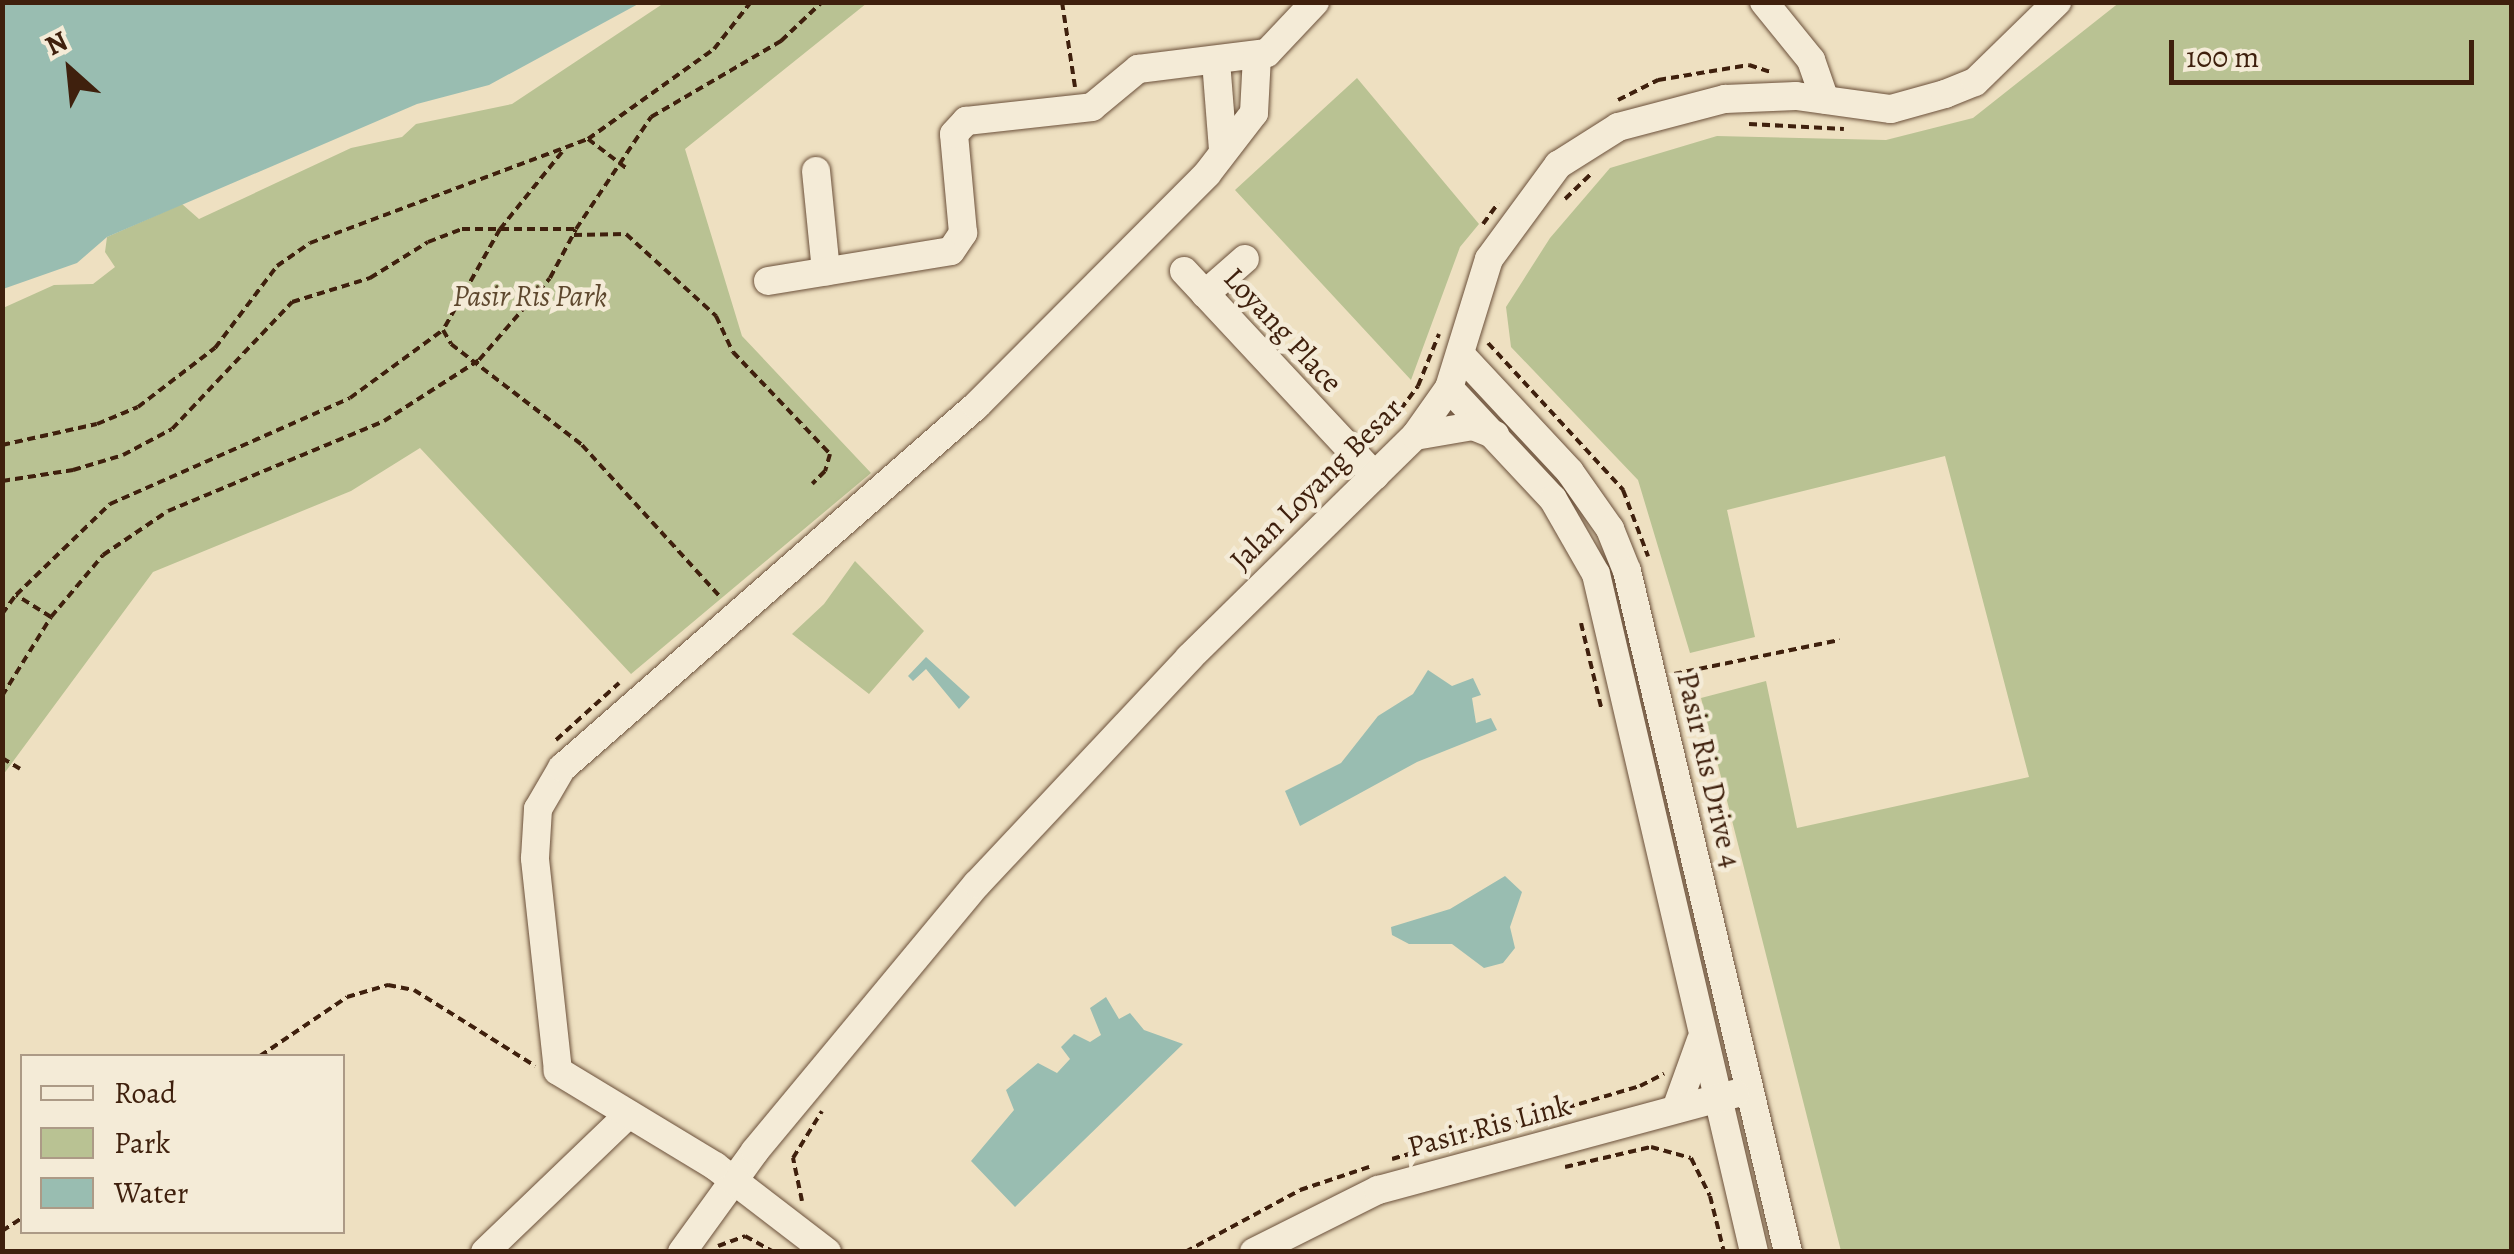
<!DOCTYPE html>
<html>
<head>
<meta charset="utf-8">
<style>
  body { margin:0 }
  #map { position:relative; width:2514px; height:1254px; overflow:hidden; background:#eee0c1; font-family:Alegreya,serif }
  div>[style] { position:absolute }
  .green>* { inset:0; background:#b9c293 }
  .water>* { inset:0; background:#99bdb1 }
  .path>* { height:4px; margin-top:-2px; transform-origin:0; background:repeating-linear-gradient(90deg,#3f200d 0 8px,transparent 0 13px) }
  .roads { filter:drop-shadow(0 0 2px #6b503a) drop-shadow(0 0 2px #6b503a) }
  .minor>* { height:28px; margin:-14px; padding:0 14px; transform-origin:14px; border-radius:14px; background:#f4ebd7 }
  span { translate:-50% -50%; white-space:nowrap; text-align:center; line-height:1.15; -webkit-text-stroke:9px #f4ebd7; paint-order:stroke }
  .park-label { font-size:30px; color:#5e482e; font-style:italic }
  .street-label { font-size:30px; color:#3f200d }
  .frame { position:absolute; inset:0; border:5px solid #3f200d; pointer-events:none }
  .legend { position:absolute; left:20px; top:1054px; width:325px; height:180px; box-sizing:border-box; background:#f4ebd7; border:2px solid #ac9a86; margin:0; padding:12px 18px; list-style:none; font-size:30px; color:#3f200d }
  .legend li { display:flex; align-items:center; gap:20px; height:50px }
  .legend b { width:50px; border:2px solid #ac9a86 }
  .north { position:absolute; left:20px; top:20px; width:100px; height:100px; -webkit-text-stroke:8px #f4ebd7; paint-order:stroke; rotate:333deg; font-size:28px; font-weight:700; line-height:40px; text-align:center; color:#3f200d }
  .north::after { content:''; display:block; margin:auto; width:35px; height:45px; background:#3f200d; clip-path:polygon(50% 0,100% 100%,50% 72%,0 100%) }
  .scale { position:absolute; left:2169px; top:40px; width:305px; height:45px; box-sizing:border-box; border:5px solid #3f200d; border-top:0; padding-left:12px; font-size:30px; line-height:35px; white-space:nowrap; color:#3f200d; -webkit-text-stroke:8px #f4ebd7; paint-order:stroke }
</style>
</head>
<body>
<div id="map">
  <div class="green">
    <i style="clip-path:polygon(2120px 2px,2511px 3px,2511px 1251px,1841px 1251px,1701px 698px,1766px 681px,1797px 828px,2029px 777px,1945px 456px,1727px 510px,1755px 637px,1690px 653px,1638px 480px,1511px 347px,1506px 307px,1550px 238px,1610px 168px,1717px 136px,1886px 140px,1973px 118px)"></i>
    <i style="clip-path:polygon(664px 3px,867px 3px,685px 149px,742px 336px,871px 473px,631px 674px,420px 448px,351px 491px,153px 572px,3px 775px,3px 308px,54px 285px,93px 284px,115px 267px,105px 252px,107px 237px,182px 204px,199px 219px,351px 148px,402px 137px,416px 124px,512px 104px)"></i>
    <i style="clip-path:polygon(1357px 78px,1479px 224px,1460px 247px,1411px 380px,1235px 190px)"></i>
    <i style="clip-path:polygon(855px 561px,924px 631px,869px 694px,792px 634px,824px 604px)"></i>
  </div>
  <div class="water">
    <i style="clip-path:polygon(2px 3px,3px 2px,640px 3px,489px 85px,417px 104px,107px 237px,77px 263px,3px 289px)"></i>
    <i style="clip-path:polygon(926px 657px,970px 697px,959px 709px,926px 669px,913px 681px,908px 676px)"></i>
    <i style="clip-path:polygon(1428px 670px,1452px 686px,1473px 678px,1481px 695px,1472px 698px,1476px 723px,1491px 718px,1497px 730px,1417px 762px,1300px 826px,1285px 791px,1341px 763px,1378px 716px,1413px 694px)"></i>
    <i style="clip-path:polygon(1505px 876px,1522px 892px,1510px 927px,1515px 948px,1503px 963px,1484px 968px,1452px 944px,1409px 944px,1392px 935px,1391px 927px,1450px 909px)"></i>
    <i style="clip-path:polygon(1106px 997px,1119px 1019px,1130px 1013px,1144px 1030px,1183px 1044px,1015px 1207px,971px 1161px,1014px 1110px,1006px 1090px,1038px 1063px,1057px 1073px,1070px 1059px,1061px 1047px,1074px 1034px,1090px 1042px,1101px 1035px,1090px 1008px)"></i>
  </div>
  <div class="path">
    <i style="left:1062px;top:2px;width:86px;rotate:81.3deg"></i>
    <i style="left:1618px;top:100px;width:45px;rotate:-26.6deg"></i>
    <i style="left:1658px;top:80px;width:92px;rotate:-9.4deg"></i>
    <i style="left:1749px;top:65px;width:23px;rotate:18deg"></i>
    <i style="left:1749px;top:124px;width:95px;rotate:3deg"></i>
    <i style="left:588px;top:139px;width:48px;rotate:37.3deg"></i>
    <i style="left:562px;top:152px;width:99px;rotate:128.8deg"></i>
    <i style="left:500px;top:229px;width:116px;rotate:119.4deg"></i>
    <i style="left:443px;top:330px;width:16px;rotate:60deg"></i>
    <i style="left:451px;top:344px;width:165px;rotate:37.6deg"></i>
    <i style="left:582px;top:445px;width:207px;rotate:47.7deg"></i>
    <i style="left:1565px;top:199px;width:36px;rotate:-44deg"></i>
    <i style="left:1483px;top:224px;width:26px;rotate:-54deg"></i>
    <i style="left:574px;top:235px;width:52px;rotate:-1.1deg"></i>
    <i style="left:626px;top:234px;width:122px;rotate:42.3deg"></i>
    <i style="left:716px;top:316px;width:40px;rotate:65deg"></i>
    <i style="left:733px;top:352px;width:141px;rotate:46.4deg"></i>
    <i style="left:830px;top:454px;width:18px;rotate:106deg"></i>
    <i style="left:825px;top:471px;width:18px;rotate:135deg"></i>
    <i style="left:1488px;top:343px;width:200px;rotate:47.4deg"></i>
    <i style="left:1623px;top:490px;width:71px;rotate:69.3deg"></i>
    <i style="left:1385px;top:430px;width:55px;rotate:-53.1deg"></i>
    <i style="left:1418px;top:386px;width:56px;rotate:-68deg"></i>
    <i style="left:2px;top:445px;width:97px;rotate:-12.5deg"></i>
    <i style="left:97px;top:424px;width:44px;rotate:-22.5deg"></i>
    <i style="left:138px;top:407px;width:97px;rotate:-37.5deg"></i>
    <i style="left:215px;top:348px;width:103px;rotate:-52.9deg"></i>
    <i style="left:277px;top:266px;width:40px;rotate:-34.9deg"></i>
    <i style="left:310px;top:243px;width:297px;rotate:-20.5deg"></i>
    <i style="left:588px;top:139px;width:155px;rotate:-35.5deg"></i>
    <i style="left:714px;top:49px;width:60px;rotate:-51.8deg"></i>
    <i style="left:2px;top:481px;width:72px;rotate:-8.8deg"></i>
    <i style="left:73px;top:470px;width:52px;rotate:-16.7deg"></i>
    <i style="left:123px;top:455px;width:55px;rotate:-28deg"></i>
    <i style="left:172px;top:429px;width:175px;rotate:-46.6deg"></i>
    <i style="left:292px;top:302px;width:82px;rotate:-17.1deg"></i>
    <i style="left:370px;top:278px;width:68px;rotate:-31.8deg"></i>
    <i style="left:428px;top:242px;width:36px;rotate:-21deg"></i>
    <i style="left:462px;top:229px;width:114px"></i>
    <i style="left:576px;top:229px;width:135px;rotate:-56.2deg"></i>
    <i style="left:651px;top:117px;width:151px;rotate:-30.3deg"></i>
    <i style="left:781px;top:41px;width:57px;rotate:-43.6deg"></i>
    <i style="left:2px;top:614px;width:24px;rotate:-54deg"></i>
    <i style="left:51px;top:617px;width:41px;rotate:-147.8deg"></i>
    <i style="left:16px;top:595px;width:131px;rotate:-44.1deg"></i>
    <i style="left:110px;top:504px;width:262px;rotate:-23.8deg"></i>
    <i style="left:350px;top:398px;width:115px;rotate:-36.2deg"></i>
    <i style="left:1581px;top:623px;width:90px;rotate:76.6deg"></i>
    <i style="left:1674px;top:674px;width:169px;rotate:-11.6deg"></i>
    <i style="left:2px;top:696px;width:93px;rotate:-58.2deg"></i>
    <i style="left:51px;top:617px;width:81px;rotate:-50deg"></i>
    <i style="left:103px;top:555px;width:78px;rotate:-34.1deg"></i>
    <i style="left:168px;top:511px;width:234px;rotate:-22.6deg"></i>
    <i style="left:384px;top:421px;width:113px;rotate:-32.7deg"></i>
    <i style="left:479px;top:360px;width:108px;rotate:-49.1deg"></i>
    <i style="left:550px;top:278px;width:55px;rotate:-62deg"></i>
    <i style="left:556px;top:740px;width:85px;rotate:-42.1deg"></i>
    <i style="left:2px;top:758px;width:21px;rotate:31deg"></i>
    <i style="left:260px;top:1056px;width:105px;rotate:-34.1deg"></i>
    <i style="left:347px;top:997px;width:43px;rotate:-16.3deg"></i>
    <i style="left:388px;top:985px;width:26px;rotate:11deg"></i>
    <i style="left:414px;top:990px;width:143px;rotate:32.1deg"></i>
    <i style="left:1392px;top:1159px;width:259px;rotate:-16.4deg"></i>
    <i style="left:1640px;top:1086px;width:27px;rotate:-27deg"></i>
    <i style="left:1565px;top:1167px;width:88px;rotate:-13.1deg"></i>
    <i style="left:1651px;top:1147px;width:41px;rotate:15.4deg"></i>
    <i style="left:1691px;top:1158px;width:42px;rotate:63.4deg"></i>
    <i style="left:1710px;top:1196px;width:58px;rotate:76deg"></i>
    <i style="left:802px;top:1201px;width:44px;rotate:-101.8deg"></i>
    <i style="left:793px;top:1158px;width:55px;rotate:-58.3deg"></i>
    <i style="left:2px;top:1231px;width:24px;rotate:-33deg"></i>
    <i style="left:718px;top:1246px;width:29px;rotate:-20deg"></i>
    <i style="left:745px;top:1236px;width:33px;rotate:29deg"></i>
    <i style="left:1185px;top:1252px;width:131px;rotate:-28.3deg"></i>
    <i style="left:1300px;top:1190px;width:73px;rotate:-18.4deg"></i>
  </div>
  <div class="roads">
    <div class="minor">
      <i style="left:1764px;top:2px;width:75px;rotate:51deg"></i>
      <i style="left:1811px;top:60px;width:42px;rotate:70.7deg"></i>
      <i style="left:1216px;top:61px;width:88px;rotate:85.5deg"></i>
      <i style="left:816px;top:171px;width:101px;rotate:84.3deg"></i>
      <i style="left:1184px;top:271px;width:280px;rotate:47deg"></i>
      <i style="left:768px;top:281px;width:185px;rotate:-9.3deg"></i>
      <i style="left:951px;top:251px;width:22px;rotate:-56deg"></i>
      <i style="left:963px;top:233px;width:99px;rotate:-95.2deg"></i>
      <i style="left:954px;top:134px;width:18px;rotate:-47deg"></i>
      <i style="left:966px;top:121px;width:127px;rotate:-6.3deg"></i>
      <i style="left:1092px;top:107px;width:60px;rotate:-39.6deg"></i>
      <i style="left:1138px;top:69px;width:130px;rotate:-7.1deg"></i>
      <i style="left:1267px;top:53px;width:70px;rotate:-46.7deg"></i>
      <i style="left:1205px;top:294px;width:53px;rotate:-41.2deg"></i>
      <i style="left:1462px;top:356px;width:158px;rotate:47deg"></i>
      <i style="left:1570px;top:472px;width:70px;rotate:54.9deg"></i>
      <i style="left:1610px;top:529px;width:45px;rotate:68deg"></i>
      <i style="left:1627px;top:571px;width:700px;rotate:76.7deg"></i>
      <i style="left:1449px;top:388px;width:152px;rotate:46.9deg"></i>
      <i style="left:1553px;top:499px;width:86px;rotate:60.2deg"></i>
      <i style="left:1596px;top:574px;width:696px;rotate:76.88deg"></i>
      <i style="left:1415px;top:436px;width:59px;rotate:-9.8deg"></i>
      <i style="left:1473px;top:426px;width:24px;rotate:22deg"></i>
      <i style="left:1676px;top:1109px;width:73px;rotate:-70.1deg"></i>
      <i style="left:485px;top:1252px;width:199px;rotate:-43.8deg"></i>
      <i style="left:682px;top:1252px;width:125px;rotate:-54.1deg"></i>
      <i style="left:755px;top:1151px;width:347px;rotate:-50.3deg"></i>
      <i style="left:977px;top:884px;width:310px;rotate:-46.8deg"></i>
      <i style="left:1189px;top:658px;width:317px;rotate:-44.5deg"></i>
      <i style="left:1415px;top:436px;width:59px;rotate:-54.7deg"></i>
      <i style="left:1449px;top:388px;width:135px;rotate:-72.8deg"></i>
      <i style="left:1489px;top:259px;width:117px;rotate:-53.7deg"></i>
      <i style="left:1558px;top:165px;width:71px;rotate:-32.3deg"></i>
      <i style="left:1618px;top:127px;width:111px;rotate:-14.7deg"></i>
      <i style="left:1725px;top:99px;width:71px;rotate:-2.4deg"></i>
      <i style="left:1796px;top:96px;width:96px;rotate:7.8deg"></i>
      <i style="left:1891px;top:109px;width:56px;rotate:-15.5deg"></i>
      <i style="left:1945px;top:94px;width:32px;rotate:-22deg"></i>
      <i style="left:1975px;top:82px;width:115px;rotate:-44.3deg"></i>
      <i style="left:827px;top:1252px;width:141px;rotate:-142.5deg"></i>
      <i style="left:715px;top:1166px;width:184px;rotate:-148.8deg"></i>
      <i style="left:558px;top:1071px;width:214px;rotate:-96.2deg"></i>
      <i style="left:535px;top:858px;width:49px;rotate:-86.5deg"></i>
      <i style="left:538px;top:809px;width:48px;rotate:-59.7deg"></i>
      <i style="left:562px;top:768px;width:550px;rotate:-41.17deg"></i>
      <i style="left:976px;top:406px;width:327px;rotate:-45.1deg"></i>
      <i style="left:1207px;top:174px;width:77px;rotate:-52.4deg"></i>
      <i style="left:1254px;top:113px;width:57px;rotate:-87deg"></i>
      <i style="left:1254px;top:1252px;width:139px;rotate:-26.6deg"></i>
      <i style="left:1378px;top:1190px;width:370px;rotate:-15.1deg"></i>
    </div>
  </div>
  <div class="park-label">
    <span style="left:530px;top:296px">Pasir Ris Park</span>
  </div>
  <div class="street-label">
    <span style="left:1283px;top:330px;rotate:47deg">Loyang Place</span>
    <span style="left:1316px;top:484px;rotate:-45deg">Jalan Loyang Besar</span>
    <span style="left:1709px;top:770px;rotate:77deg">Pasir Ris Drive 4</span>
    <span style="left:1489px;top:1126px;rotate:-15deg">Pasir Ris Link</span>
  </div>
  <div class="frame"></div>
  <ul class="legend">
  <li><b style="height:12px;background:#f4ebd7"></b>Road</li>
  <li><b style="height:28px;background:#b9c293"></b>Park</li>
  <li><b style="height:28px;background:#99bdb1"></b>Water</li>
  </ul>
  <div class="north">N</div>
  <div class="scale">100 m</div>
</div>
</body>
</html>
